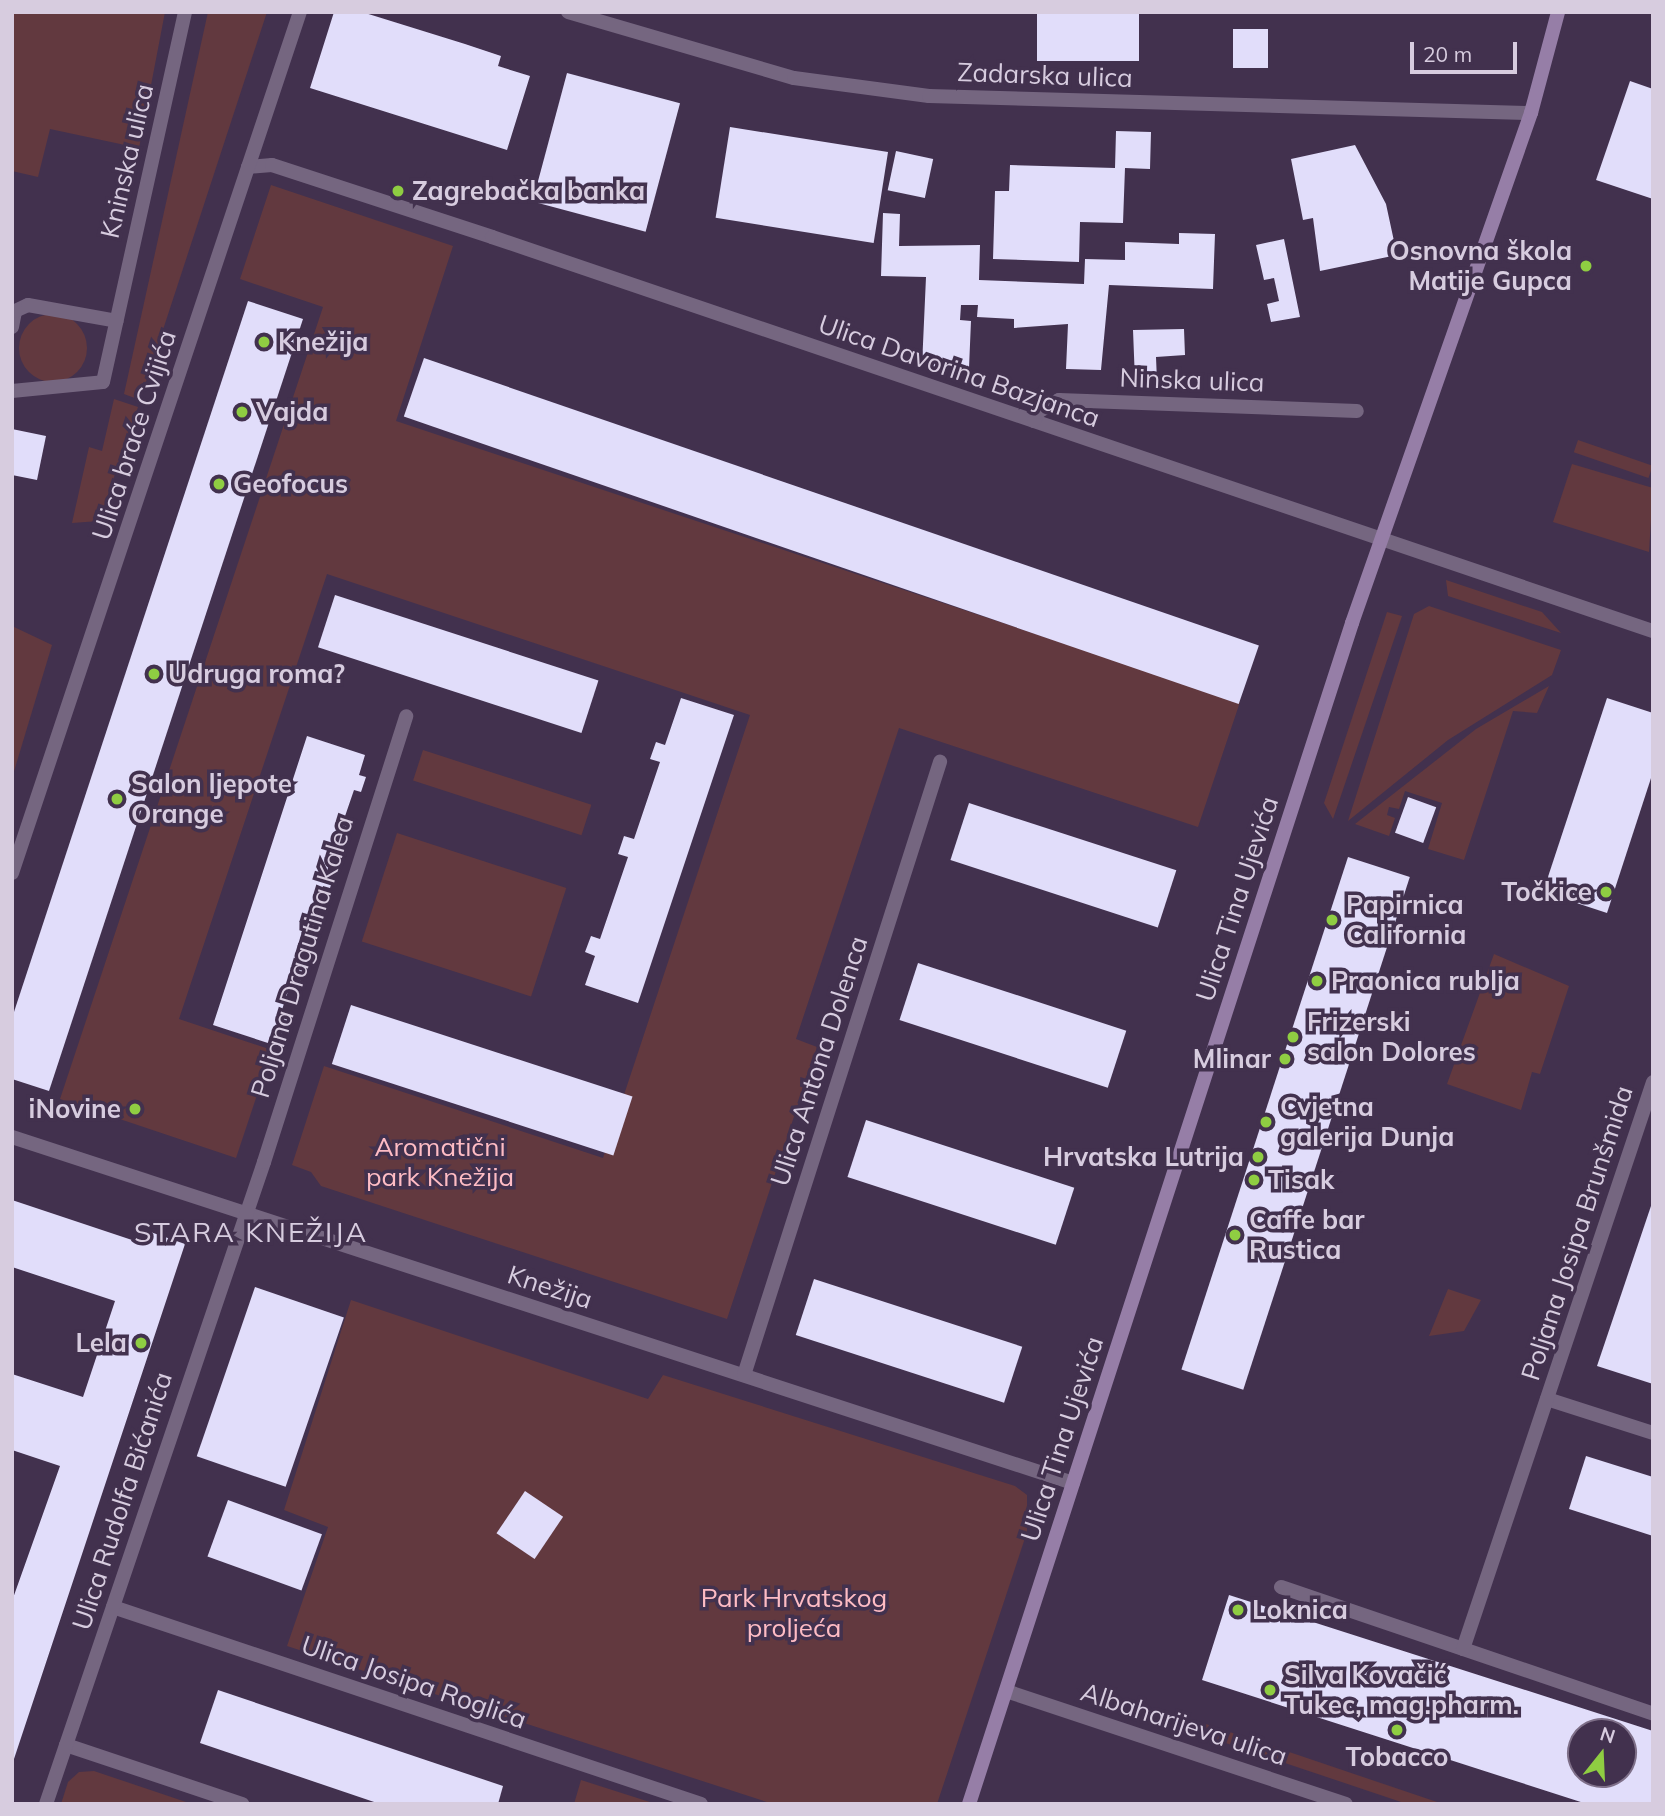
<!DOCTYPE html>
<meta charset="utf-8">
<style>
body{margin:0}
#map{position:relative;width:1665px;height:1816px;overflow:hidden;background:#42314e;font-family:Mulish,sans-serif}
div>[style]{position:absolute}
.green>*{inset:0;background:#62393f;transform-origin:0 0}
.round{border-radius:50%}
.building>*{inset:0;background:#e1ddfa;transform-origin:0 0}
.street>*{height:14px;margin:-7px;padding:0 7px;transform-origin:7px;border-radius:7px;background:#756680}
.secondary>*{height:14px;margin:-7px;padding:0 7px;transform-origin:7px;border-radius:7px;background:#967ea7}
.dots>*{width:19px;height:19px;translate:-50% -50%;box-sizing:border-box;border:4px solid #42314e;border-radius:50%}
span{translate:-50% -50%;white-space:nowrap;text-align:center;line-height:1.15;-webkit-text-stroke:7px #42314e;paint-order:stroke}
.street-label{font-size:26px;color:#d7ccdf}
.poi-label{font-size:26px;color:#d7ccdf;font-weight:700}
.left{translate:0 -50%;text-align:left}
.right{translate:-100% -50%;text-align:right}
.park-label{font-size:26px;color:#febcc4}
.neighbourhood-label{font-size:28px;color:#d7ccdf;letter-spacing:2px}
.frame{position:absolute;inset:0;border:14px solid #d7ccdf;pointer-events:none}
.north{position:absolute;left:1567px;top:1718px;width:70px;height:70px;box-sizing:border-box;background:#42314e;border:2px solid #7e6f88;border-radius:50%;rotate:18deg;font-size:19px;font-weight:700;line-height:28px;text-align:center;color:#d7ccdf}
.north::after{content:'';display:block;margin:auto;width:24px;height:32px;background:#8fcd42;clip-path:polygon(50% 0,100% 100%,50% 72%,0 100%)}
.scale{position:absolute;left:1410px;top:42px;width:107px;height:32px;box-sizing:border-box;border:4px solid #d7ccdf;border-top:0;padding-left:9px;font-size:21px;line-height:24px;white-space:nowrap;color:#d7ccdf;-webkit-text-stroke:5px #42314e;paint-order:stroke}
</style>
<div id="map">
<div class="green">
<div style="clip-path:polygon(12px 12px,165px 12px,139px 148px,50px 129px,38px 177px,12px 171px)"></div>
<div style="clip-path:polygon(208px 12px,267px 12px,140px 400px,124px 394px)"></div>
<div style="clip-path:polygon(271px 185px,453px 246px,396px 421px,1240px 702px,1198px 827px,899px 728px,796px 1039px,817px 1047px,727px 1319px,321px 1186px,311px 1172px,292px 1165px,324px 1066px,603px 1158px,750px 715px,327px 574px,179px 1019px,272px 1050px,236px 1158px,60px 1099px,323px 307px,240px 279px)"></div>
<div class="round" style="left:19px;top:314px;width:68px;height:68px"></div>
<div style="clip-path:polygon(114px 399px,138px 407px,99px 521px,72px 523px,89px 447px,102px 451px)"></div>
<div style="left:1578px;top:440px;width:79px;height:13px;rotate:19deg"></div>
<div style="clip-path:polygon(1572px 464px,1653px 488px,1649px 552px,1553px 522px)"></div>
<div style="clip-path:polygon(1446px 580px,1542px 612px,1561px 633px,1448px 596px)"></div>
<div style="clip-path:polygon(1429px 606px,1561px 650px,1552px 675px,1448px 740px,1348px 821px,1414px 614px)"></div>
<div style="clip-path:polygon(1387px 612px,1402px 616px,1333px 819px,1324px 803px)"></div>
<div style="clip-path:polygon(12px 626px,52px 645px,12px 778px)"></div>
<div style="clip-path:polygon(1549px 686px,1537px 713px,1513px 711px,1464px 860px,1428px 849px,1442px 803px,1405px 791px,1399px 809px,1389px 807px,1387px 815px,1395px 818px,1389px 836px,1355px 824px,1476px 729px)"></div>
<div style="left:423px;top:750px;width:177px;height:32px;rotate:18deg"></div>
<div style="left:397px;top:833px;width:178px;height:114px;rotate:18deg"></div>
<div style="clip-path:polygon(1494px 954px,1569px 986px,1540px 1074px,1532px 1072px,1521px 1110px,1447px 1084px)"></div>
<div style="clip-path:polygon(1448px 1289px,1481px 1300px,1464px 1331px,1429px 1336px)"></div>
<div style="clip-path:polygon(351px 1300px,648px 1399px,663px 1375px,1015px 1486px,1027px 1495px,1027px 1532px,937px 1804px,773px 1804px,287px 1646px,328px 1527px,284px 1510px)"></div>
<div style="clip-path:polygon(1200px 1722px,1443px 1804px,1407px 1804px,1199px 1734px,1195px 1726px)"></div>
<div style="clip-path:polygon(94px 1771px,192px 1804px,61px 1804px,68px 1782px,79px 1772px)"></div>
<div style="clip-path:polygon(581px 1780px,656px 1804px,574px 1804px)"></div>
</div>
<div class="building">
<div style="clip-path:polygon(334px 12px,362px 12px,465px 44px,501px 56px,498px 66px,530px 76px,507px 150px,310px 88px)"></div>
<div style="left:1037px;top:12px;width:102px;height:49px"></div>
<div style="left:1268px;top:29px;width:39px;height:35px;rotate:90deg"></div>
<div style="left:567px;top:73px;width:117px;height:133px;rotate:15deg"></div>
<div style="clip-path:polygon(1630px 81px,1653px 89px,1653px 199px,1596px 180px)"></div>
<div style="left:730px;top:127px;width:160px;height:92px;rotate:9deg"></div>
<div style="clip-path:polygon(1116px 131px,1151px 132px,1150px 169px,1125px 168px,1123px 223px,1080px 222px,1079px 262px,993px 259px,995px 191px,1009px 191px,1010px 165px,1115px 168px)"></div>
<div style="clip-path:polygon(1355px 145px,1386px 204px,1397px 255px,1320px 271px,1313px 218px,1303px 220px,1291px 159px)"></div>
<div style="left:896px;top:151px;width:38px;height:40px;rotate:12deg"></div>
<div style="clip-path:polygon(883px 213px,900px 214px,899px 246px,980px 245px,979px 280px,1084px 284px,1085px 259px,1125px 260px,1125px 242px,1179px 244px,1179px 233px,1215px 234px,1213px 289px,1109px 285px,1101px 370px,1066px 369px,1068px 324px,1014px 328px,1014px 319px,977px 317px,978px 305px,961px 305px,960px 320px,971px 321px,969px 368px,922px 366px,926px 277px,881px 276px)"></div>
<div style="clip-path:polygon(1284px 239px,1300px 317px,1271px 322px,1267px 304px,1279px 301px,1274px 278px,1264px 280px,1256px 245px)"></div>
<div style="clip-path:polygon(248px 301px,303px 319px,49px 1091px,12px 1079px,12px 1018px)"></div>
<div style="clip-path:polygon(1184px 329px,1185px 355px,1156px 357px,1157px 381px,1135px 381px,1133px 330px)"></div>
<div style="left:424px;top:358px;width:883px;height:62px;rotate:19deg"></div>
<div style="clip-path:polygon(12px 429px,46px 436px,37px 480px,12px 475px)"></div>
<div style="left:335px;top:595px;width:277px;height:55px;rotate:18deg"></div>
<div style="clip-path:polygon(681px 698px,734px 715px,638px 1003px,585px 985px,595px 956px,585px 952px,591px 936px,600px 939px,628px 857px,618px 854px,624px 836px,634px 839px,660px 762px,650px 759px,656px 742px,665px 745px)"></div>
<div style="clip-path:polygon(1607px 698px,1653px 713px,1653px 772px,1607px 913px,1543px 892px)"></div>
<div style="clip-path:polygon(307px 736px,365px 755px,359px 775px,366px 777px,361px 792px,354px 790px,342px 825px,350px 828px,345px 843px,337px 840px,327px 871px,335px 873px,330px 888px,323px 886px,312px 918px,320px 920px,315px 936px,307px 933px,296px 967px,304px 969px,299px 985px,291px 982px,280px 1016px,288px 1019px,282px 1035px,275px 1032px,271px 1044px,213px 1025px)"></div>
<div style="left:1408px;top:797px;width:30px;height:38px;rotate:20deg"></div>
<div style="left:969px;top:803px;width:218px;height:60px;rotate:18deg"></div>
<div style="left:1348px;top:857px;width:65px;height:539px;rotate:18deg"></div>
<div style="left:918px;top:963px;width:219px;height:60px;rotate:18deg"></div>
<div style="left:351px;top:1005px;width:296px;height:62px;rotate:18deg"></div>
<div style="left:866px;top:1120px;width:219px;height:60px;rotate:18deg"></div>
<div style="clip-path:polygon(12px 1200px,135px 1241px,139px 1228px,185px 1244px,13px 1762px,12px 1601px,60px 1466px,12px 1450px,12px 1374px,83px 1397px,115px 1301px,12px 1267px)"></div>
<div style="clip-path:polygon(1653px 1200px,1653px 1384px,1597px 1366px)"></div>
<div style="left:814px;top:1279px;width:219px;height:59px;rotate:18deg"></div>
<div style="left:255px;top:1287px;width:94px;height:179px;rotate:19deg"></div>
<div style="clip-path:polygon(1586px 1456px,1653px 1477px,1653px 1536px,1569px 1509px)"></div>
<div style="left:525px;top:1491px;width:46px;height:51px;rotate:34deg"></div>
<div style="left:228px;top:1500px;width:100px;height:60px;rotate:20deg"></div>
<div style="clip-path:polygon(evenodd,1229px 1595px,1653px 1731px,1653px 1804px,1587px 1804px,1202px 1680px,1229px 1595px,1581px 1732px,1623px 1732px,1623px 1774px,1581px 1774px,1581px 1732px)"></div>
<div style="clip-path:polygon(218px 1690px,503px 1786px,498px 1804px,380px 1804px,200px 1743px)"></div>
</div>
<div class="street">
<div style="left:568px;top:12px;width:235px;rotate:16.3deg"></div>
<div style="left:794px;top:78px;width:136px;rotate:7.6deg"></div>
<div style="left:929px;top:96px;width:602px;rotate:1.62deg"></div>
<div style="left:248px;top:167px;width:24px;rotate:-5deg"></div>
<div style="left:272px;top:165px;width:231px;rotate:18.1deg"></div>
<div style="left:492px;top:237px;width:1226px;rotate:18.75deg"></div>
<div style="left:12px;top:327px;width:16px;rotate:-79deg"></div>
<div style="left:15px;top:311px;width:14px;rotate:-25deg"></div>
<div style="left:28px;top:305px;width:90px;rotate:10.2deg"></div>
<div style="left:12px;top:391px;width:91px;rotate:-5.6deg"></div>
<div style="left:103px;top:382px;width:379px;rotate:-77.5deg"></div>
<div style="left:1034px;top:421px;width:10px;rotate:-66deg"></div>
<div style="left:1038px;top:412px;width:24px;rotate:-30deg"></div>
<div style="left:1059px;top:400px;width:298px;rotate:2.1deg"></div>
<div style="left:12px;top:873px;width:908px;rotate:-71.51deg"></div>
<div style="left:12px;top:1137px;width:1116px;rotate:18.06deg"></div>
<div style="left:744px;top:1375px;width:644px;rotate:-72.27deg"></div>
<div style="left:1547px;top:1399px;width:111px;rotate:17.8deg"></div>
<div style="left:1281px;top:1587px;width:393px;rotate:18.8deg"></div>
<div style="left:113px;top:1607px;width:620px;rotate:18.52deg"></div>
<div style="left:1463px;top:1649px;width:598px;rotate:-71.47deg"></div>
<div style="left:1006px;top:1691px;width:358px;rotate:18.4deg"></div>
<div style="left:66px;top:1745px;width:186px;rotate:18.5deg"></div>
<div style="left:46px;top:1804px;width:678px;rotate:-71.24deg"></div>
<div style="left:264px;top:1162px;width:468px;rotate:-72.3deg"></div>
</div>
<div class="secondary">
<div style="left:969px;top:1804px;width:1242px;rotate:-72.03deg"></div>
<div style="left:1352px;top:623px;width:541px;rotate:-70.66deg"></div>
<div style="left:1531px;top:113px;width:105px;rotate:-75deg"></div>
</div>
<div class="dots">
<div style="left:398px;top:191px;background:#8fcd42"></div>
<div style="left:1586px;top:266px;background:#8fcd42"></div>
<div style="left:264px;top:342px;background:#8fcd42"></div>
<div style="left:242px;top:412px;background:#8fcd42"></div>
<div style="left:219px;top:484px;background:#8fcd42"></div>
<div style="left:154px;top:674px;background:#8fcd42"></div>
<div style="left:117px;top:799px;background:#8fcd42"></div>
<div style="left:1606px;top:892px;background:#8fcd42"></div>
<div style="left:1332px;top:920px;background:#8fcd42"></div>
<div style="left:1317px;top:981px;background:#8fcd42"></div>
<div style="left:1293px;top:1037px;background:#8fcd42"></div>
<div style="left:1285px;top:1059px;background:#8fcd42"></div>
<div style="left:135px;top:1109px;background:#8fcd42"></div>
<div style="left:1266px;top:1122px;background:#8fcd42"></div>
<div style="left:1258px;top:1157px;background:#8fcd42"></div>
<div style="left:1254px;top:1180px;background:#8fcd42"></div>
<div style="left:1235px;top:1235px;background:#8fcd42"></div>
<div style="left:141px;top:1343px;background:#8fcd42"></div>
<div style="left:1238px;top:1610px;background:#8fcd42"></div>
<div style="left:1270px;top:1690px;background:#8fcd42"></div>
<div style="left:1397px;top:1730px;background:#8fcd42"></div>
</div>
<div class="street-label">
<span style="left:1045px;top:75px;rotate:2deg">Zadarska ulica</span>
<span style="left:127px;top:161px;rotate:-77deg">Kninska ulica</span>
<span style="left:959px;top:371px;rotate:19deg">Ulica Davorina Bazjanca</span>
<span style="left:1192px;top:380px;rotate:2deg">Ninska ulica</span>
<span style="left:134px;top:435px;rotate:-72deg">Ulica braće Cvijića</span>
<span style="left:1237px;top:899px;rotate:-72deg">Ulica Tina Ujevića</span>
<span style="left:302px;top:957px;rotate:-73deg">Poljana Dragutina Kalea</span>
<span style="left:819px;top:1061px;rotate:-72deg">Ulica Antona Dolenca</span>
<span style="left:1577px;top:1233px;rotate:-72deg">Poljana Josipa Brunšmida</span>
<span style="left:550px;top:1287px;rotate:18deg">Knežija</span>
<span style="left:1062px;top:1439px;rotate:-72deg">Ulica Tina Ujevića</span>
<span style="left:122px;top:1501px;rotate:-72deg">Ulica Rudolfa Bićanića</span>
<span style="left:414px;top:1682px;rotate:19deg">Ulica Josipa Roglića</span>
<span style="left:1184px;top:1724px;rotate:18deg">Albaharijeva ulica</span>
</div>
<div class="poi-label">
<span class="left" style="left:412px;top:191px">Zagrebačka banka</span>
<span class="right" style="left:1572px;top:266px">Osnovna škola<br>Matije Gupca</span>
<span class="left" style="left:278px;top:342px">Knežija</span>
<span class="left" style="left:256px;top:412px">Vajda</span>
<span class="left" style="left:233px;top:484px">Geofocus</span>
<span class="left" style="left:168px;top:674px">Udruga roma?</span>
<span class="left" style="left:131px;top:799px">Salon ljepote<br>Orange</span>
<span class="right" style="left:1592px;top:892px">Točkice</span>
<span class="left" style="left:1346px;top:920px">Papirnica<br>California</span>
<span class="left" style="left:1331px;top:981px">Praonica rublja</span>
<span class="left" style="left:1307px;top:1037px">Frizerski<br>salon Dolores</span>
<span class="right" style="left:1271px;top:1059px">Mlinar</span>
<span class="left" style="left:1280px;top:1122px">Cvjetna<br>galerija Dunja</span>
<span class="right" style="left:121px;top:1109px">iNovine</span>
<span class="right" style="left:1244px;top:1157px">Hrvatska Lutrija</span>
<span class="left" style="left:1268px;top:1180px">Tisak</span>
<span class="left" style="left:1249px;top:1235px">Caffe bar<br>Rustica</span>
<span class="right" style="left:127px;top:1343px">Lela</span>
<span class="left" style="left:1252px;top:1610px">Loknica</span>
<span class="left" style="left:1284px;top:1690px">Silva Kovačić<br>Tukec, mag.pharm.</span>
<span style="left:1397px;top:1757px">Tobacco</span>
</div>
<div class="park-label">
<span style="left:440px;top:1162px">Aromatični<br>park Knežija</span>
<span style="left:794px;top:1613px">Park Hrvatskog<br>proljeća</span>
</div>
<div class="neighbourhood-label">
<span style="left:251px;top:1232px">STARA KNEŽIJA</span>
</div>
<div class="frame"></div>
<div class="north">N</div>
<div class="scale">20 m</div>
</div>
